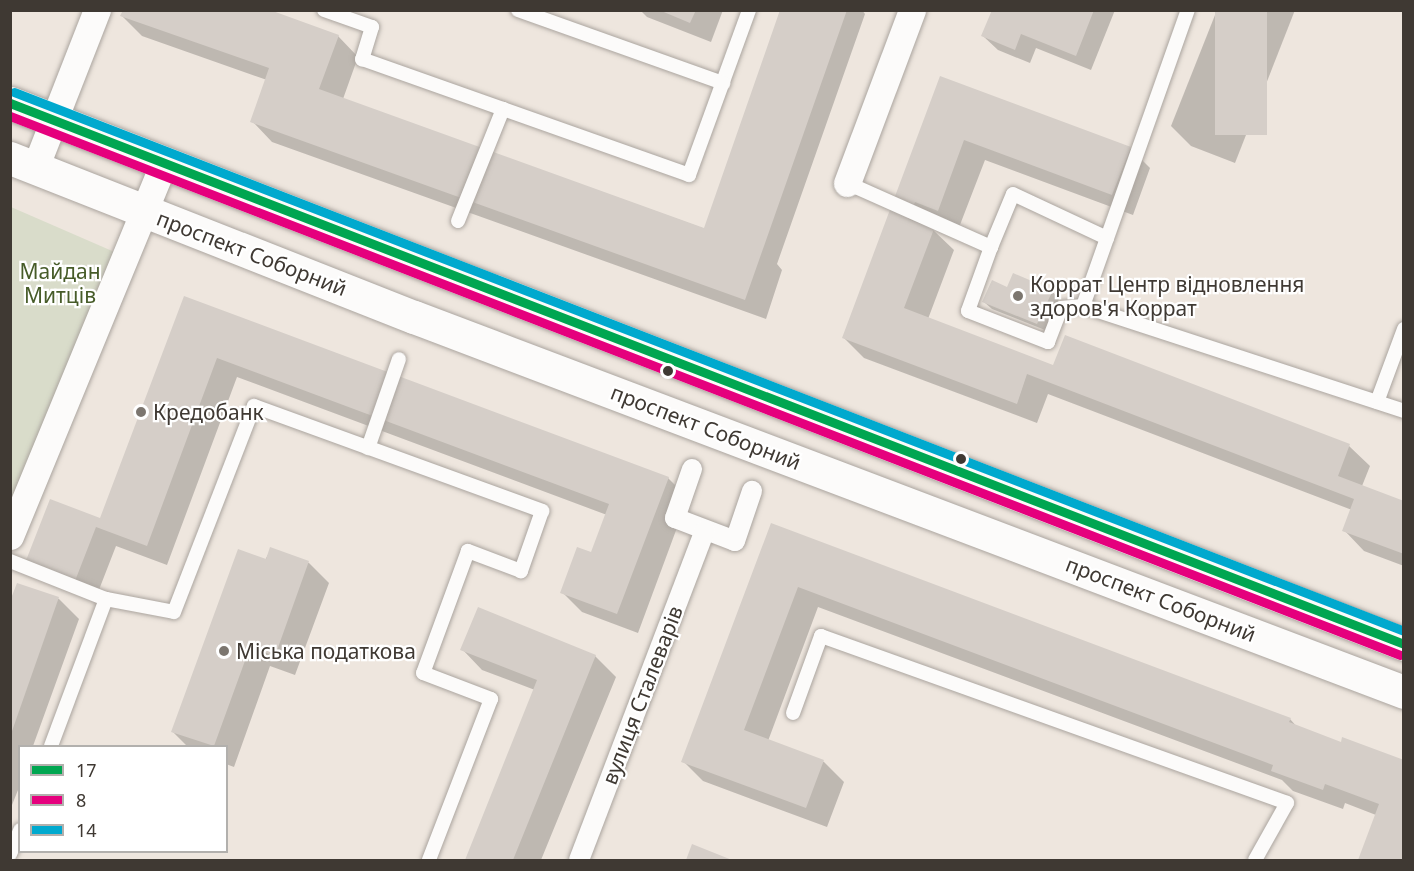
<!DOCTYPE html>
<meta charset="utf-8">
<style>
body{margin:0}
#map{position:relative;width:1414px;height:871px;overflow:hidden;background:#eee6de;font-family:"Noto Sans",sans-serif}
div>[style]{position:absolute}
.green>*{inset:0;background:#d9dcca}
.shadow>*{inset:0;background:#0003}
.building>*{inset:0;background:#d5cec8;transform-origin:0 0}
.roads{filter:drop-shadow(0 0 2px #aba59f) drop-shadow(0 0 2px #aba59f)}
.service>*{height:14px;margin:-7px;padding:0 7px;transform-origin:7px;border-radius:7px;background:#fcfbfa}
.pedestrian>*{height:20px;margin:-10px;padding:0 10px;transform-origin:10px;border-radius:10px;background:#fcfbfa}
.minor>*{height:27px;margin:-13.5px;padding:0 13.5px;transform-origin:13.5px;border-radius:13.5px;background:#fcfbfa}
.primary>*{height:33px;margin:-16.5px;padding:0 16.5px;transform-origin:16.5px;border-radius:16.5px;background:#fcfbfa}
.bus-1>*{height:9px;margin:-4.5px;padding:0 4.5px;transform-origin:4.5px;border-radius:4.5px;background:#00a651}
.bus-2>*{height:9px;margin:-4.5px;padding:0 4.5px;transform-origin:4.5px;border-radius:4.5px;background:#e5007d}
.bus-3>*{height:9px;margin:-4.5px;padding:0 4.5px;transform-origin:4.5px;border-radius:4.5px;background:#00a9ce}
.dots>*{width:16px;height:16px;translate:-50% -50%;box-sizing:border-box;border:3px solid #fff;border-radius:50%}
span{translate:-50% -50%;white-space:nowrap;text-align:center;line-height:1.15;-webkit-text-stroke:4.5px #fff;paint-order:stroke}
.street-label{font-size:21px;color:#3f3933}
.park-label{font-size:21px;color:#475c29}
.poi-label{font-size:21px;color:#3f3933}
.left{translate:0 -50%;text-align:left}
.frame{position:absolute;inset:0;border:12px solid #3f3933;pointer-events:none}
.legend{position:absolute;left:18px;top:745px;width:210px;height:108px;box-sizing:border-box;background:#fff;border:2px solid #b2b0ad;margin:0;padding:8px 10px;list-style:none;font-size:18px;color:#3f3933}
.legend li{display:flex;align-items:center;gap:12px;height:30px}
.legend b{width:30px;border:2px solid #b2b0ad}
</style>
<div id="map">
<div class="green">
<div style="clip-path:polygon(11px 207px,126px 257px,11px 536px)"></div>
</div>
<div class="shadow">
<div style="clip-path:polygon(640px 10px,723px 10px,711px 42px,647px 17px)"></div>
<div style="clip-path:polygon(782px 10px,862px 10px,865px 14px,777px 264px,782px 270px,766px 319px,272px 142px,252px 121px,267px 80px,142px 36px,122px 16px,338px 36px,358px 57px,343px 99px,705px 229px)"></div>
<div style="clip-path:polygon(994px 10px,1115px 10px,1091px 70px,1036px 48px,1030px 63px,998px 50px,983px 36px)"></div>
<div style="clip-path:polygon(1217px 10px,1295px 10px,1235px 163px,1191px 146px,1171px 126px)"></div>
<div style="clip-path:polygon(941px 78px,1130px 148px,1150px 168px,1133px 215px,985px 160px,958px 230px,935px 222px,932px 229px,954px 250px,928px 319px,1054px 367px,1066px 337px,1349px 446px,1370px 466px,1362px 486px,1404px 503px,1404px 566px,1364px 551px,1344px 530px,1352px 510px,1048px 394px,1037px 423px,864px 358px,844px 338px)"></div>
<div style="clip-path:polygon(1052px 291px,1059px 299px,1045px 330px,992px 309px,984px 302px)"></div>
<div style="clip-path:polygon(185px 298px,668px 478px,688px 498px,638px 633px,582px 612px,562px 592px,592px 554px,607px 515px,237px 377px,167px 565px,116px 546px,95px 600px,47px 583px,101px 520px)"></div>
<div style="clip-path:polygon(771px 525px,1290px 719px,1298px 728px,1342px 744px,1404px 761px,1404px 860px,1359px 860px,1376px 815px,1345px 803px,1343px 809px,1293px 791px,1282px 780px,818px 607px,768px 741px,824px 762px,844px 782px,827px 827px,703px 781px,683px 761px)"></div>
<div style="clip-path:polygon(271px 549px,309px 563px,329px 583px,295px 675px,270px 666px,234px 767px,226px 764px,226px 746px,187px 746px,173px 732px)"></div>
<div style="clip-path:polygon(18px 585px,59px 599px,79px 619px,33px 746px,20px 746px,20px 785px,10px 810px,10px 605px)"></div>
<div style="clip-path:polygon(462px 649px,595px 656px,616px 677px,541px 860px,466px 860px,535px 690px,482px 670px)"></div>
<div style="clip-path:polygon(693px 846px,728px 860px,688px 860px)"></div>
</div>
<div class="building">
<div style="clip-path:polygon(123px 10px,270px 10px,339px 35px,319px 89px,704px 228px,780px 10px,847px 10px,745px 300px,250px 122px,269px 68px,120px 16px)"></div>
<div style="clip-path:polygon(659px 10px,696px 10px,690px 23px)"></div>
<div style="clip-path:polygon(992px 10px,1094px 10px,1076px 56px,1021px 34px,1015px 50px,981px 36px)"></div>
<div style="left:1215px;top:10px;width:52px;height:125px"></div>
<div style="clip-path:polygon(940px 76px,1131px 147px,1112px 195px,964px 140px,938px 211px,915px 202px,908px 219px,934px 229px,904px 308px,1053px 365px,1065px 335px,1350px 444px,1338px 476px,1404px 501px,1404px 554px,1342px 531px,1354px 499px,1027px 374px,1017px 404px,842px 338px)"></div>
<div style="clip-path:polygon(1013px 273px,1053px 290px,1037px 324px,982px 302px,992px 280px,1007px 287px)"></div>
<div style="clip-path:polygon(184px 296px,669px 477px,617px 614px,560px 593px,577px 547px,591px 552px,609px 504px,217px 358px,147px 546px,96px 527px,75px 581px,25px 563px,50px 499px,100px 518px)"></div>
<div style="clip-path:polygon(771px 523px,1291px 718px,1289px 722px,1341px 742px,1342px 737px,1404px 760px,1404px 860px,1358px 860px,1379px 804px,1325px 784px,1323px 790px,1271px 771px,1273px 765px,798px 587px,744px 730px,824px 760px,806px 808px,681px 762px)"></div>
<div style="clip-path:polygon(270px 547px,309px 561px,275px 656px,250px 647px,214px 746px,171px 732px,238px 549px,266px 559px)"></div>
<div style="clip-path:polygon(17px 583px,59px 597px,11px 734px,10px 601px)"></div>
<div style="clip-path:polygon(478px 607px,596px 655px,513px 860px,465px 860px,537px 680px,460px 650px)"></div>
<div style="clip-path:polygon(692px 844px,732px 860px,686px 860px)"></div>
</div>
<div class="roads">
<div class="service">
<div style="left:324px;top:10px;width:51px;rotate:19.5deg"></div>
<div style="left:372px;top:27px;width:34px;rotate:107deg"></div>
<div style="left:362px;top:59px;width:347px;rotate:19.5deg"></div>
<div style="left:689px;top:175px;width:176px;rotate:-70deg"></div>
<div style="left:518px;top:10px;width:218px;rotate:19.6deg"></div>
<div style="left:847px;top:183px;width:158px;rotate:24deg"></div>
<div style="left:991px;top:247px;width:68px;rotate:109.8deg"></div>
<div style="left:968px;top:311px;width:86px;rotate:21.2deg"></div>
<div style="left:1048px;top:342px;width:36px;rotate:-69deg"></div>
<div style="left:1061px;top:308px;width:22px;rotate:-5deg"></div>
<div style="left:1083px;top:306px;width:338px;rotate:18.1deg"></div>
<div style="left:458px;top:221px;width:121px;rotate:-68.1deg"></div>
<div style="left:991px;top:247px;width:57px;rotate:-67.5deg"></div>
<div style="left:1013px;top:194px;width:104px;rotate:25.1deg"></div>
<div style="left:1083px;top:306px;width:314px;rotate:-70.5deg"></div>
<div style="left:1377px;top:402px;width:78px;rotate:-69.7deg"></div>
<div style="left:368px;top:448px;width:94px;rotate:-70.8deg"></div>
<div style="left:10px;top:561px;width:103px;rotate:21.6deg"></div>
<div style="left:106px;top:599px;width:69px;rotate:10.8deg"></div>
<div style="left:174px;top:612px;width:221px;rotate:-68.8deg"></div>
<div style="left:254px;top:406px;width:307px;rotate:20deg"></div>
<div style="left:542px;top:511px;width:64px;rotate:109.3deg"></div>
<div style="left:521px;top:571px;width:57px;rotate:-159.3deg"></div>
<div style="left:468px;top:551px;width:130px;rotate:110.2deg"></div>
<div style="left:423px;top:673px;width:73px;rotate:20.9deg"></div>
<div style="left:491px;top:699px;width:173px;rotate:111.1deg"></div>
<div style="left:793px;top:713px;width:82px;rotate:-70deg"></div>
<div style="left:821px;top:636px;width:495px;rotate:19.7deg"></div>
<div style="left:1287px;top:803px;width:65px;rotate:119.3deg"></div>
<div style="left:51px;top:746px;width:157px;rotate:-69.5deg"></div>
<div style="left:10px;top:854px;width:26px;rotate:-67deg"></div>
</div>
<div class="pedestrian">
<div style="left:692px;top:469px;width:52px;rotate:109.1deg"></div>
<div style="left:675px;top:518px;width:64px;rotate:21deg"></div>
<div style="left:735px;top:541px;width:53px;rotate:-71.2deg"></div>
<div style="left:579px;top:860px;width:353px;rotate:-69.1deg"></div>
</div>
<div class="minor">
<div style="left:35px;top:168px;width:170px;rotate:-68.6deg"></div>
<div style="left:847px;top:183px;width:185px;rotate:-69.4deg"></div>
<div style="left:10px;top:536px;width:404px;rotate:-67.6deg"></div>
</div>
<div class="primary">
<div style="left:10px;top:103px;width:1495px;rotate:21.21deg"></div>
<div style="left:10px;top:158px;width:434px;rotate:21.5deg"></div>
<div style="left:414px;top:317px;width:1059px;rotate:20.75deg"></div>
</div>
</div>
<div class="bus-1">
<div style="left:10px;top:103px;width:1495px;rotate:21.21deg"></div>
</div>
<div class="bus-2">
<div style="left:10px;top:116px;width:1491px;rotate:21.19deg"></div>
</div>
<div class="bus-3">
<div style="left:14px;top:92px;width:1491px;rotate:21.19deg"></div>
</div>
<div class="dots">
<div style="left:1018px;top:296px;background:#7c766f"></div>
<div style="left:668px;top:371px;background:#3f3933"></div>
<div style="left:141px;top:412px;background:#7c766f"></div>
<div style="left:961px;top:459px;background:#3f3933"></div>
<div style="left:224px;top:651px;background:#7c766f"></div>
</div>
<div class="street-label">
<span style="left:252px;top:253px;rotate:21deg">проспект Соборний</span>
<span style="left:706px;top:427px;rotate:21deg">проспект Соборний</span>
<span style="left:1161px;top:599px;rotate:21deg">проспект Соборний</span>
<span style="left:642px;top:695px;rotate:-69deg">вулиця Сталеварів</span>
</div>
<div class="park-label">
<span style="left:60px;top:283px">Майдан<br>Митців</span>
</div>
<div class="poi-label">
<span class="left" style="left:1030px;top:296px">Коррат Центр відновлення<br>здоров'я Коррат</span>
<span class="left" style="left:153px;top:412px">Кредобанк</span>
<span class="left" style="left:236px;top:651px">Міська податкова</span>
</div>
<div class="frame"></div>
<ul class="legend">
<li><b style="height:8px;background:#00a651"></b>17</li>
<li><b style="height:8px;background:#e5007d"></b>8</li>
<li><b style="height:8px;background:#00a9ce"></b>14</li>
</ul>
</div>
